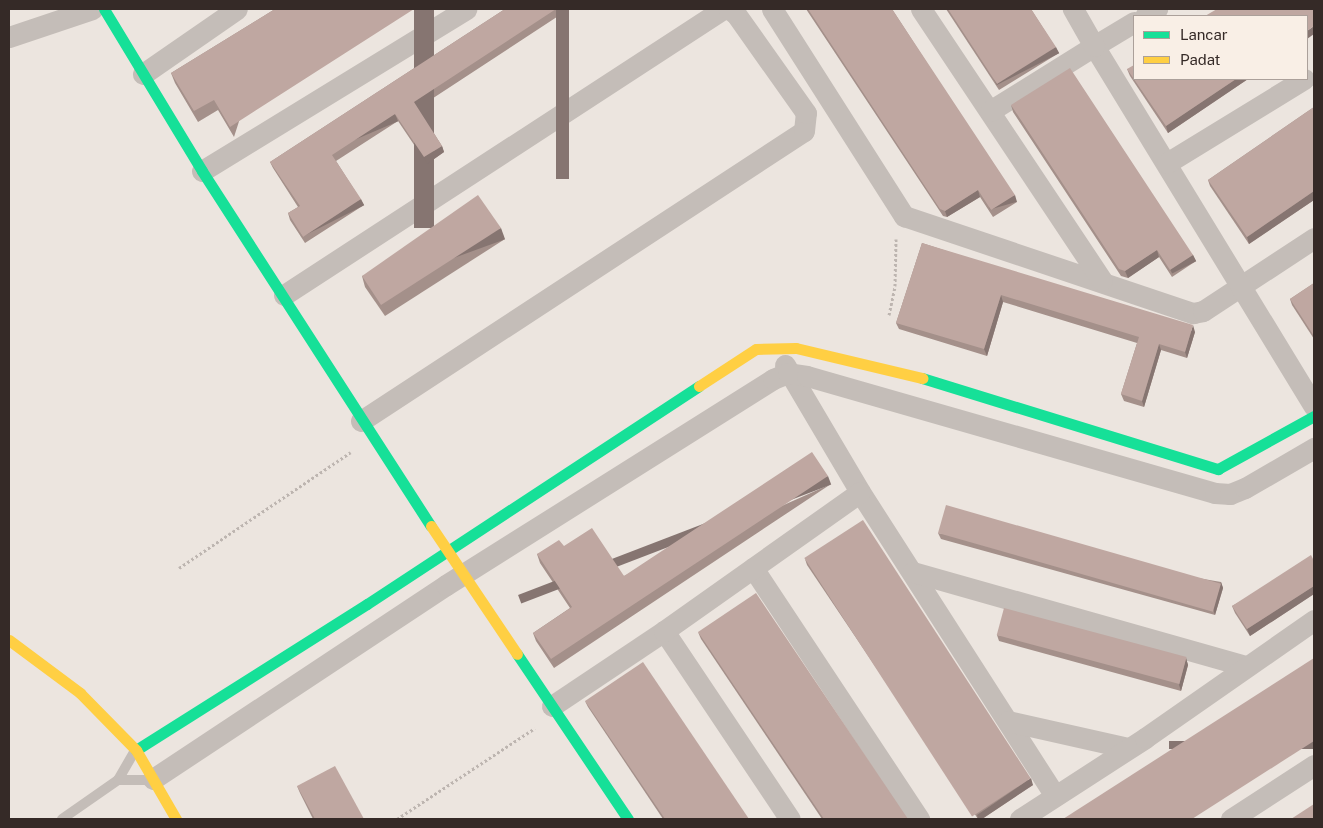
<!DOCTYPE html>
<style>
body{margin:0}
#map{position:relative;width:1323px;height:828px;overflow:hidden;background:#ece5df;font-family:"Public Sans",sans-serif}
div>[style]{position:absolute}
.path>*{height:3px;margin-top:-1.5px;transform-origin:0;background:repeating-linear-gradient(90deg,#bdb5b0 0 2.5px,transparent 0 5px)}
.lane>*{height:10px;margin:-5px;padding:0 5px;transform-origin:5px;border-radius:5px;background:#c4bdb8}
.street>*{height:21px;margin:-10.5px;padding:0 10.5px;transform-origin:10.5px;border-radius:10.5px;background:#c4bdb8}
.fast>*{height:11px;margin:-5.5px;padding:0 5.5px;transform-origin:5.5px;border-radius:5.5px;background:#16e098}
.slow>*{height:11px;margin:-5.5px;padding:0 5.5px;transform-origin:5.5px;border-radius:5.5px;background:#ffcf43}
.wall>*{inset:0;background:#a4908a}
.shaded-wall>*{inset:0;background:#867571;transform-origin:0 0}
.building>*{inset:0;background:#bfa7a1;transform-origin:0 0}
span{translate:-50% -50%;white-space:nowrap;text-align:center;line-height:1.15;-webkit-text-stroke:4px #f9efe6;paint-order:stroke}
.frame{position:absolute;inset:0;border:10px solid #352a27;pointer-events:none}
.legend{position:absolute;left:1133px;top:15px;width:175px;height:65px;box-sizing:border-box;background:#f9efe6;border:1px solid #aba09a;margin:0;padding:6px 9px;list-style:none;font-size:15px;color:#352a27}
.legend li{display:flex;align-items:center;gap:10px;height:25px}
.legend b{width:25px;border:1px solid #aba09a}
</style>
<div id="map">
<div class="path">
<div style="left:889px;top:315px;width:30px;rotate:-78deg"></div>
<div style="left:895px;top:286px;width:47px;rotate:-88.8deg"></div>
<div style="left:179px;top:568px;width:207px;rotate:-34deg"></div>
<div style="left:397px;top:819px;width:165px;rotate:-33.4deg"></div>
</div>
<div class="lane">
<div style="left:118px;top:780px;width:31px"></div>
<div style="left:62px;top:819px;width:68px;rotate:-34.9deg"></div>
<div style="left:118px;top:780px;width:32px;rotate:-60deg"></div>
</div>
<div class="street">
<div style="left:772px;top:9px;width:246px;rotate:57.5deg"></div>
<div style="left:904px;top:216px;width:305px;rotate:18.6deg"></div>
<div style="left:1193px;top:313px;width:10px;rotate:-11deg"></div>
<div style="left:1203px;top:311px;width:133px;rotate:-33.3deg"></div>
<div style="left:921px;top:9px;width:326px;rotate:56.3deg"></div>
<div style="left:1145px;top:16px;width:14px;rotate:-30deg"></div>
<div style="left:1134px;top:22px;width:47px;rotate:149deg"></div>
<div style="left:1094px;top:46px;width:422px;rotate:58.6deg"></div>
<div style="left:9px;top:37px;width:88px;rotate:-18.6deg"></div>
<div style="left:143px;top:74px;width:114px;rotate:-34.7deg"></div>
<div style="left:990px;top:111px;width:123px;rotate:-32deg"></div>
<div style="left:1094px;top:46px;width:43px;rotate:-119.6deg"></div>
<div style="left:1167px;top:163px;width:161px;rotate:-31.5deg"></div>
<div style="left:202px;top:171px;width:310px;rotate:-31.5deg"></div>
<div style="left:284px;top:295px;width:524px;rotate:-33.08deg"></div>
<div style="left:785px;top:365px;width:147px;rotate:59.4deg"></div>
<div style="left:860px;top:492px;width:361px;rotate:57.3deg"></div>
<div style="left:361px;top:421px;width:529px;rotate:-33.21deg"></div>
<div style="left:804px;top:131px;width:18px;rotate:-84deg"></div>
<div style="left:806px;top:113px;width:121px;rotate:-125.3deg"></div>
<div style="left:736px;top:14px;width:9px;rotate:-144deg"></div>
<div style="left:753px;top:568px;width:301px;rotate:56.5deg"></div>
<div style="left:913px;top:572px;width:345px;rotate:15.8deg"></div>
<div style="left:664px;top:631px;width:226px;rotate:56.2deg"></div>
<div style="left:552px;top:706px;width:135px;rotate:-33.8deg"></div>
<div style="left:664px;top:631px;width:240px;rotate:-35.3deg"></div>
<div style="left:1008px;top:721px;width:123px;rotate:12.7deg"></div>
<div style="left:153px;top:779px;width:351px;rotate:-33.5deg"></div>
<div style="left:446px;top:585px;width:386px;rotate:-32.2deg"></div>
<div style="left:773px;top:379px;width:16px;rotate:-22deg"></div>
<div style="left:788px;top:373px;width:19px;rotate:9deg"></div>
<div style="left:807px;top:376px;width:424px;rotate:16deg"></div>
<div style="left:1215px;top:493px;width:15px;rotate:4deg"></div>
<div style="left:1230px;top:494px;width:16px;rotate:-22deg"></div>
<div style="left:1245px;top:488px;width:80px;rotate:-30.1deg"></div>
<div style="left:1020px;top:819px;width:149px;rotate:-32.9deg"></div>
<div style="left:1145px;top:738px;width:206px;rotate:-34.9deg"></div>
<div style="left:1231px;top:819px;width:99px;rotate:-33deg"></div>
</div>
<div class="fast">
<div style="left:104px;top:9px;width:189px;rotate:58.8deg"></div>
<div style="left:202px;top:171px;width:422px;rotate:57.2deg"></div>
<div style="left:922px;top:378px;width:310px;rotate:17.1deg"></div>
<div style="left:1218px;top:469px;width:110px;rotate:-28.9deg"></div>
<div style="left:517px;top:654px;width:199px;rotate:56.1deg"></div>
<div style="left:136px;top:750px;width:273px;rotate:-32.3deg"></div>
<div style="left:367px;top:604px;width:397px;rotate:-33.3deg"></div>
</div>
<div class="slow">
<div style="left:699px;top:386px;width:68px;rotate:-33deg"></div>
<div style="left:756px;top:349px;width:40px;rotate:-1.4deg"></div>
<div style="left:796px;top:348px;width:130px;rotate:13.4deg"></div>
<div style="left:431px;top:526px;width:154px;rotate:56.1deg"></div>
<div style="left:9px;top:640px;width:89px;rotate:36.7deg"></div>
<div style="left:80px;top:693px;width:80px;rotate:45.5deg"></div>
<div style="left:136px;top:750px;width:80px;rotate:59.9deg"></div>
</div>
<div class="wall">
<div style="clip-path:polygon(275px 9px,234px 137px,218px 110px,198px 122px,175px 83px,171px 73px)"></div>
<div style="clip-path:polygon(505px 9px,569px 9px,418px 108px,442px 146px,444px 152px,427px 164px,398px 121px,336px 161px,364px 205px,305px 243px,290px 220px,288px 213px,298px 207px,273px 168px,270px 162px)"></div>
<div style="clip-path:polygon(806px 9px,892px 9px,1017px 202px,993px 217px,980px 197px,947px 217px,943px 216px)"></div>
<div style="clip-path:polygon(946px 9px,1031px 9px,1059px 53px,999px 90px)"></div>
<div style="clip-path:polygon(1127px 69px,1248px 79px,1168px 133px,1130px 76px)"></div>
<div style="clip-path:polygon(1011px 105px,1193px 255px,1196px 261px,1172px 277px,1159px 257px,1128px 278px,1121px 276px,1013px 112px)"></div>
<div style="clip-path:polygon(1314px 107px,1314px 200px,1249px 244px,1210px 186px,1208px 180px)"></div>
<div style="clip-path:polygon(505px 239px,385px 316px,365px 287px,362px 276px)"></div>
<div style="clip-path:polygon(922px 243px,1195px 332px,1187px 358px,1161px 350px,1144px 407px,1124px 401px,1121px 394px,1137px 343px,1003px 302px,987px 356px,899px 329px,896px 323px)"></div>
<div style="clip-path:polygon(1314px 283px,1314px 339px,1292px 305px,1290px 299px)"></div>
<div style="clip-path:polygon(831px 484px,554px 668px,536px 641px,533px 633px,570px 608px,540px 563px,537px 554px,564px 546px,624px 576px)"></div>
<div style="clip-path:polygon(938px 533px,1221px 582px,1223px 588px,1215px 615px,941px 539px)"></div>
<div style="clip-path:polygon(805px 559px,1033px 785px,982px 819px,978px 819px,807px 565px)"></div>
<div style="clip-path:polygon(1314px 561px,1314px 594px,1250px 636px,1235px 613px,1232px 606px)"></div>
<div style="clip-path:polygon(698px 632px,908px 819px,822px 819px,701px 639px)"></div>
<div style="clip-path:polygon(997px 635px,1186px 658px,1188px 665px,1181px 691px,999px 641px)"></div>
<div style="clip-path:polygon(585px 701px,749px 819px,663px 819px,588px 707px)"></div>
<div style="clip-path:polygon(297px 786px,364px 819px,313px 819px,300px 793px)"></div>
</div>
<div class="shaded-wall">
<div style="left:414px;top:9px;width:20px;height:219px"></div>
<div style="left:556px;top:9px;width:13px;height:170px"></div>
<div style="clip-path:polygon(1314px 26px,1314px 34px,1307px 39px,1307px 31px)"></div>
<div style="left:1056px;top:47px;width:7px;height:70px;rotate:63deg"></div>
<div style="clip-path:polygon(1236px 79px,1248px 79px,1168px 133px,1166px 126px)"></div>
<div style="left:395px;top:114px;width:8px;height:75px;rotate:67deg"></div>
<div style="clip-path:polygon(442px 146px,444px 152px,427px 164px,424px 157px)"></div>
<div style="clip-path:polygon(978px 190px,980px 197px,947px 217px,945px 211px)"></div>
<div style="clip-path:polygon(1314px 191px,1314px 200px,1249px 244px,1247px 237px)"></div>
<div style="left:1015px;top:195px;width:7px;height:28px;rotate:74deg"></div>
<div style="left:361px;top:199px;width:7px;height:69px;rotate:63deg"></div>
<div style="left:501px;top:228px;width:12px;height:143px;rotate:70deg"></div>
<div style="clip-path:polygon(1157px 250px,1159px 257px,1128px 278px,1125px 271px)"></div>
<div style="left:1193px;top:255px;width:7px;height:27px;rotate:63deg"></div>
<div style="clip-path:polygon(1001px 295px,1003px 302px,987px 356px,984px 349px)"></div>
<div style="clip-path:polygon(1193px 325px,1195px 332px,1187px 358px,1185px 352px)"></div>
<div style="clip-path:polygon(1159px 344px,1161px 350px,1144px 407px,1142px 401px)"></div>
<div style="left:828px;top:476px;width:9px;height:332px;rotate:69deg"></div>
<div style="clip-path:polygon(1221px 582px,1223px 588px,1215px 615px,1213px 609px)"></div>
<div style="clip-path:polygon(1314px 586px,1314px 594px,1250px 636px,1247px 629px)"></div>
<div style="clip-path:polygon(1186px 658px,1188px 665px,1181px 691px,1179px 685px)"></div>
<div style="left:1314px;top:741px;width:8px;height:145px;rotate:90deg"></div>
<div style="clip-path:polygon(1031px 778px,1033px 785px,982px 819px,978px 819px,977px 815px)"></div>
</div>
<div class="building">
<div style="clip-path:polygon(275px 9px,414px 9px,230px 127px,214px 100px,194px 111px,171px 73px)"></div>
<div style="clip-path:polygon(505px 9px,556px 9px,414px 102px,442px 146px,424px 157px,395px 114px,332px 155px,361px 199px,303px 237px,288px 213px,300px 206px,270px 162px)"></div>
<div style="clip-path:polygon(808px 9px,892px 9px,1015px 195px,991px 210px,978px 190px,945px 211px,940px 209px)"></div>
<div style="clip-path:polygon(948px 9px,1031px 9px,1056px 47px,997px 84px)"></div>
<div style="clip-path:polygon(1217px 9px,1314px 9px,1314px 26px,1307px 31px,1307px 16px,1205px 16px)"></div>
<div style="clip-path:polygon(1134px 65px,1134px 79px,1236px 79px,1166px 126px,1127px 69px)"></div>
<div style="clip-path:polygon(1070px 68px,1193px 255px,1170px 270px,1157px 250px,1125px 271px,1119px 269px,1011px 105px)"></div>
<div style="clip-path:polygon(1314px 107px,1314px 191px,1247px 237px,1208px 180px)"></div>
<div style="clip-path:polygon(478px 195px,501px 228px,381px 305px,362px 276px)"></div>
<div style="clip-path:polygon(922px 243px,1193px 325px,1185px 352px,1159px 344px,1142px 401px,1121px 394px,1139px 337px,1001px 295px,984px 349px,896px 323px)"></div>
<div style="clip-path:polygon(1314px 283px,1314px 336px,1290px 299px)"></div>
<div style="clip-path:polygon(812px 452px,828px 476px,551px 659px,533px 633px,572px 607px,537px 554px,559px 540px,564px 546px,592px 528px,624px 576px)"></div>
<div style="left:946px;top:505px;width:286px;height:29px;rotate:16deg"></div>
<div style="left:863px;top:520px;width:308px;height:70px;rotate:57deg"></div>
<div style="clip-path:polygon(1311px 555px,1314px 561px,1314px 586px,1247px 629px,1232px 606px)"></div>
<div style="clip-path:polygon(756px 593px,908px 819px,824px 819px,698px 632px)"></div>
<div style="left:1004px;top:608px;width:189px;height:28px;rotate:15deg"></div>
<div style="clip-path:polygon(1314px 658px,1314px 741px,1192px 819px,1063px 819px)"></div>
<div style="clip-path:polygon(643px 662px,749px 819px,665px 819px,585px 701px)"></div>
<div style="clip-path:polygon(335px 766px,364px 819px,315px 819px,297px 786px)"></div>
<div style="clip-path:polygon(1314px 804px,1314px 819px,1291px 819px)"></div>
</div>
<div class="frame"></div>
<ul class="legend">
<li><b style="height:6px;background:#16e098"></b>Lancar</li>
<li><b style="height:6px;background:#ffcf43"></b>Padat</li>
</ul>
</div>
